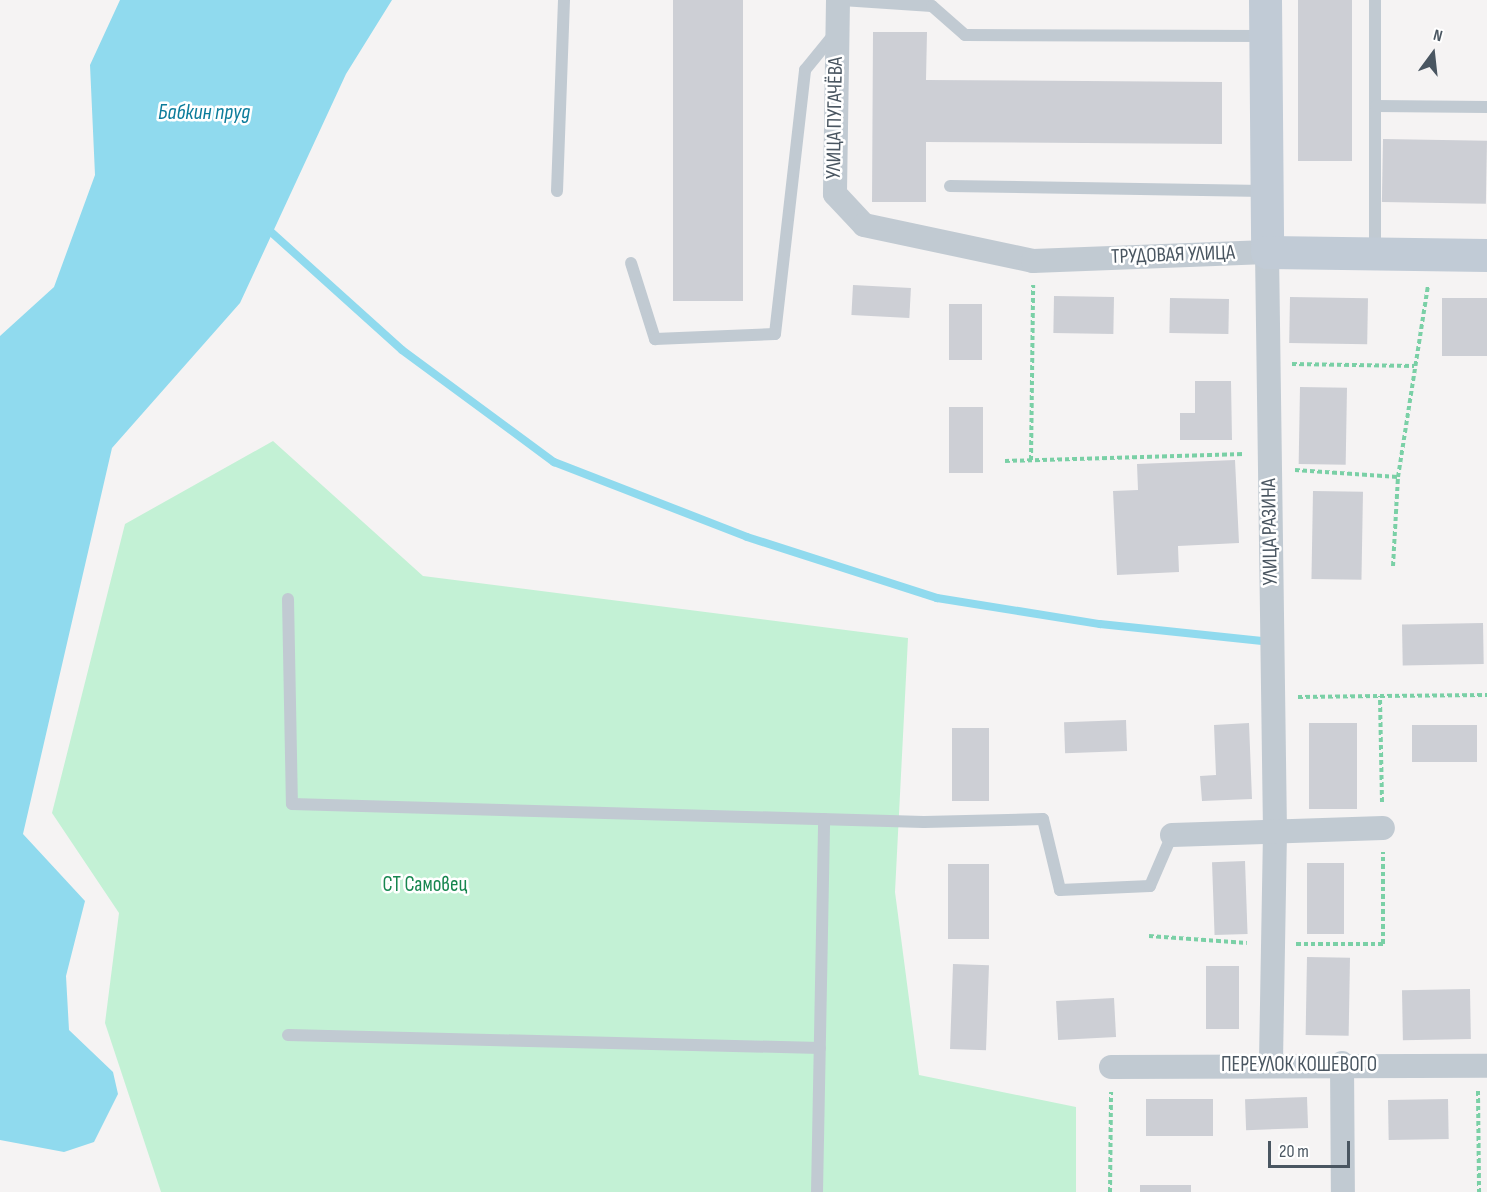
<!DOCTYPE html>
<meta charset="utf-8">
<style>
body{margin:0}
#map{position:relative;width:1487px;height:1192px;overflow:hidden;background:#f5f3f3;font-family:"Sofia Sans Condensed",sans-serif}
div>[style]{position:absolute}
.green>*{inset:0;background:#c3f1d5}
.water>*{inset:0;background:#90daee}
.stream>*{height:8px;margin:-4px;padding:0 4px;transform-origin:4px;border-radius:4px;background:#90daee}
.building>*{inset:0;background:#cdcfd5;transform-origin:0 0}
.path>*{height:4px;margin-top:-2px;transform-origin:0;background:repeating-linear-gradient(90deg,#7ad0a6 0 4.5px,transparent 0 7.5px)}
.lane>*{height:12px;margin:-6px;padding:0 6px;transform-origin:6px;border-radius:6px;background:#c1cad2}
.street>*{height:24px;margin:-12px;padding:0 12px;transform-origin:12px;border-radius:12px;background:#c1cad2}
.secondary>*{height:33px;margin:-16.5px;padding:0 16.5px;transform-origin:16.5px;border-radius:16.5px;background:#c1cbd6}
span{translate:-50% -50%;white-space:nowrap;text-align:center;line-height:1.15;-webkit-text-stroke:5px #fff;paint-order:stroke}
.street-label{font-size:21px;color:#4a5661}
.park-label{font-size:21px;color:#17864f}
.water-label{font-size:22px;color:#0c7c9b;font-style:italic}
.north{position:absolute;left:1403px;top:24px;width:60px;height:60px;-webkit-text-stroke:4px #fff;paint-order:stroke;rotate:15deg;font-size:16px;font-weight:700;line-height:24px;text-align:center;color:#4a5661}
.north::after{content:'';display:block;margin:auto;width:21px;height:27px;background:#4a5661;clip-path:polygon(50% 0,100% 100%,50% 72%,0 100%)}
.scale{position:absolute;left:1268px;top:1141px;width:82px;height:27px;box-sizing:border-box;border:3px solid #4a5661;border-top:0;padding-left:8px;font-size:18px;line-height:21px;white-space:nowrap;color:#4a5661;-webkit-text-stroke:4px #fff;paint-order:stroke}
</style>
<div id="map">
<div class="green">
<div style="clip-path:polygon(273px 441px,423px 576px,908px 638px,895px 892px,919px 1075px,1076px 1107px,1076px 1192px,161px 1192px,105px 1023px,119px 913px,52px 813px,125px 524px)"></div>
</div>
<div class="water">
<div style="clip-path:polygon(120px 0,392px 0,346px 74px,240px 303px,112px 448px,23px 834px,85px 901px,66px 976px,69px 1030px,113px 1072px,118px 1094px,94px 1142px,64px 1152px,0 1140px,0 336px,54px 287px,95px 175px,90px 65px)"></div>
</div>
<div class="stream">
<div style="left:271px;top:232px;width:176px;rotate:42deg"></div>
<div style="left:402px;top:350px;width:189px;rotate:36.4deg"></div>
<div style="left:554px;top:462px;width:207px;rotate:21.2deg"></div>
<div style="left:747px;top:537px;width:200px;rotate:17.8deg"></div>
<div style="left:937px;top:598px;width:165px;rotate:9.1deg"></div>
<div style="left:1100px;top:624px;width:163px;rotate:6deg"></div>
</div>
<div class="building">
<div style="left:673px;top:0;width:70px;height:301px"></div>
<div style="left:1298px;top:0;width:54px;height:161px"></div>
<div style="clip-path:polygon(873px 32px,927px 32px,926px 80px,1222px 82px,1222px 144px,926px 142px,926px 202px,872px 202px)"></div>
<div style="left:1383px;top:139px;width:104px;height:63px;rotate:1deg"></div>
<div style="left:853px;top:285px;width:58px;height:30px;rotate:3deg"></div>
<div style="left:1054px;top:296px;width:60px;height:37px;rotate:1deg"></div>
<div style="left:1290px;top:297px;width:78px;height:46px;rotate:1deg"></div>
<div style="left:1170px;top:298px;width:59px;height:35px;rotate:1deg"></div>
<div style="left:1442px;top:298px;width:45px;height:58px"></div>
<div style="left:949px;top:304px;width:33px;height:56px"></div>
<div style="clip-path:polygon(1195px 381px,1231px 381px,1232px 440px,1180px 440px,1180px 413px,1195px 413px)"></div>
<div style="left:1300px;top:387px;width:47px;height:77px;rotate:1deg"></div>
<div style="left:949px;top:407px;width:34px;height:66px"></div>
<div style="clip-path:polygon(1235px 460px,1239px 543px,1178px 546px,1179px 572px,1117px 575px,1113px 491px,1138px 490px,1137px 464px)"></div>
<div style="left:1313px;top:491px;width:50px;height:88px;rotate:1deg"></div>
<div style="left:1483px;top:623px;width:41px;height:81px;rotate:89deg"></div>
<div style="left:1126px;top:720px;width:31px;height:62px;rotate:88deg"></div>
<div style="clip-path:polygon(1249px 723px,1252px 799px,1202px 801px,1200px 776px,1216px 775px,1214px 725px)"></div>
<div style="left:1309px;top:723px;width:48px;height:86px"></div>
<div style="left:1412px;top:725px;width:65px;height:37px"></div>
<div style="left:952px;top:728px;width:37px;height:73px"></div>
<div style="left:1245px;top:861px;width:73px;height:33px;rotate:88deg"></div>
<div style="left:1307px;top:863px;width:37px;height:71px"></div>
<div style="left:989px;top:864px;width:75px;height:41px;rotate:90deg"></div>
<div style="left:1307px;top:957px;width:43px;height:78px;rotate:1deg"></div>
<div style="left:953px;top:964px;width:36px;height:85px;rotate:2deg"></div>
<div style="left:1206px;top:966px;width:33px;height:63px"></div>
<div style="left:1470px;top:989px;width:50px;height:68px;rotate:89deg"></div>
<div style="left:1114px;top:998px;width:39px;height:58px;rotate:87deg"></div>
<div style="left:1307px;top:1097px;width:31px;height:62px;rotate:88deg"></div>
<div style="left:1146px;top:1099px;width:67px;height:37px"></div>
<div style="left:1448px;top:1099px;width:40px;height:60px;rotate:89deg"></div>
<div style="left:1140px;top:1185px;width:51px;height:7px"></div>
</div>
<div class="path">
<div style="left:1292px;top:364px;width:122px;rotate:0.9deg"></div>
<div style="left:1031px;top:460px;width:175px;rotate:-89.3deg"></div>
<div style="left:1005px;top:461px;width:239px;rotate:-1.7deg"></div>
<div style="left:1295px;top:470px;width:103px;rotate:3.9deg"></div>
<div style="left:1393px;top:566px;width:89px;rotate:-86.8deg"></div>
<div style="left:1398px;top:477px;width:194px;rotate:-81.1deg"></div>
<div style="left:1298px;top:697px;width:82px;rotate:-0.7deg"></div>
<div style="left:1382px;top:802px;width:106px;rotate:-91.1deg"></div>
<div style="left:1380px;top:696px;width:107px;rotate:-0.5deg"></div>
<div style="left:1149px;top:936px;width:98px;rotate:4.1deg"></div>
<div style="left:1296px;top:944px;width:87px"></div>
<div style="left:1383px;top:944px;width:92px;rotate:-90deg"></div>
<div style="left:1478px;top:1091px;width:101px;rotate:89.4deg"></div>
<div style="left:1110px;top:1192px;width:100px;rotate:-89.4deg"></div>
</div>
<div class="lane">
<div style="left:842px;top:0;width:90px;rotate:3.8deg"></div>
<div style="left:932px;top:6px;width:44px;rotate:41.3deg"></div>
<div style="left:965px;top:35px;width:299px;rotate:0.2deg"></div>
<div style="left:1375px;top:0;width:251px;rotate:90deg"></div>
<div style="left:1376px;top:106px;width:111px;rotate:0.5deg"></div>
<div style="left:950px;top:186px;width:314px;rotate:0.9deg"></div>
<div style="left:557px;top:191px;width:191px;rotate:-87.9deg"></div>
<div style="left:631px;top:263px;width:80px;rotate:72.5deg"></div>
<div style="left:655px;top:339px;width:120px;rotate:-2.4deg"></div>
<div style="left:775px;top:334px;width:266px;rotate:-83.5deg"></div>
<div style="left:805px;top:70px;width:49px;rotate:-50.8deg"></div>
<div style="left:288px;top:599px;width:205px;rotate:88.9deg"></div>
<div style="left:292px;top:804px;width:632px;rotate:1.63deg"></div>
<div style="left:924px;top:822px;width:119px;rotate:-1.4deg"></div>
<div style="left:1043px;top:819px;width:73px;rotate:76.5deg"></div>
<div style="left:1060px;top:890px;width:90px;rotate:-2.5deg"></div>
<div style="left:1150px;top:886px;width:56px;rotate:-66.7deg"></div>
<div style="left:288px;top:1035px;width:532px;rotate:1.4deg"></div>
<div style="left:817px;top:1192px;width:373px;rotate:-88.9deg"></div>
</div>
<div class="street">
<div style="left:838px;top:0;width:194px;rotate:90.9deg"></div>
<div style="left:835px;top:194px;width:42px;rotate:46.9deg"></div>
<div style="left:864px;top:225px;width:173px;rotate:12deg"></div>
<div style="left:1033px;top:261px;width:234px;rotate:-2.2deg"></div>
<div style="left:1267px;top:252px;width:580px;rotate:89.21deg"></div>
<div style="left:1275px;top:832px;width:232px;rotate:91deg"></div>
<div style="left:1172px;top:835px;width:211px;rotate:-1.9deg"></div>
<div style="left:1342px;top:1063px;width:129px;rotate:89.6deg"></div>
<div style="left:1111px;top:1067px;width:376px;rotate:-0.2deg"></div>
</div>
<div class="secondary">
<div style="left:1265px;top:0;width:252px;rotate:89.5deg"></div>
<div style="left:1267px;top:252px;width:220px;rotate:0.8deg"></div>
</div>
<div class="street-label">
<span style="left:835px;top:118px;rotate:-89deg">УЛИЦА ПУГАЧЁВА</span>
<span style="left:1173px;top:255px;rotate:-2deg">ТРУДОВАЯ УЛИЦА</span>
<span style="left:1270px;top:532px;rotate:-91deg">УЛИЦА РАЗИНА</span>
<span style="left:1299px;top:1065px">ПЕРЕУЛОК КОШЕВОГО</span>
</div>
<div class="park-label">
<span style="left:425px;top:885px">СТ Самовец</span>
</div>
<div class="water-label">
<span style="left:204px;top:113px">Бабкин пруд</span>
</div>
<div class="north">N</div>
<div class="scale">20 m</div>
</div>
